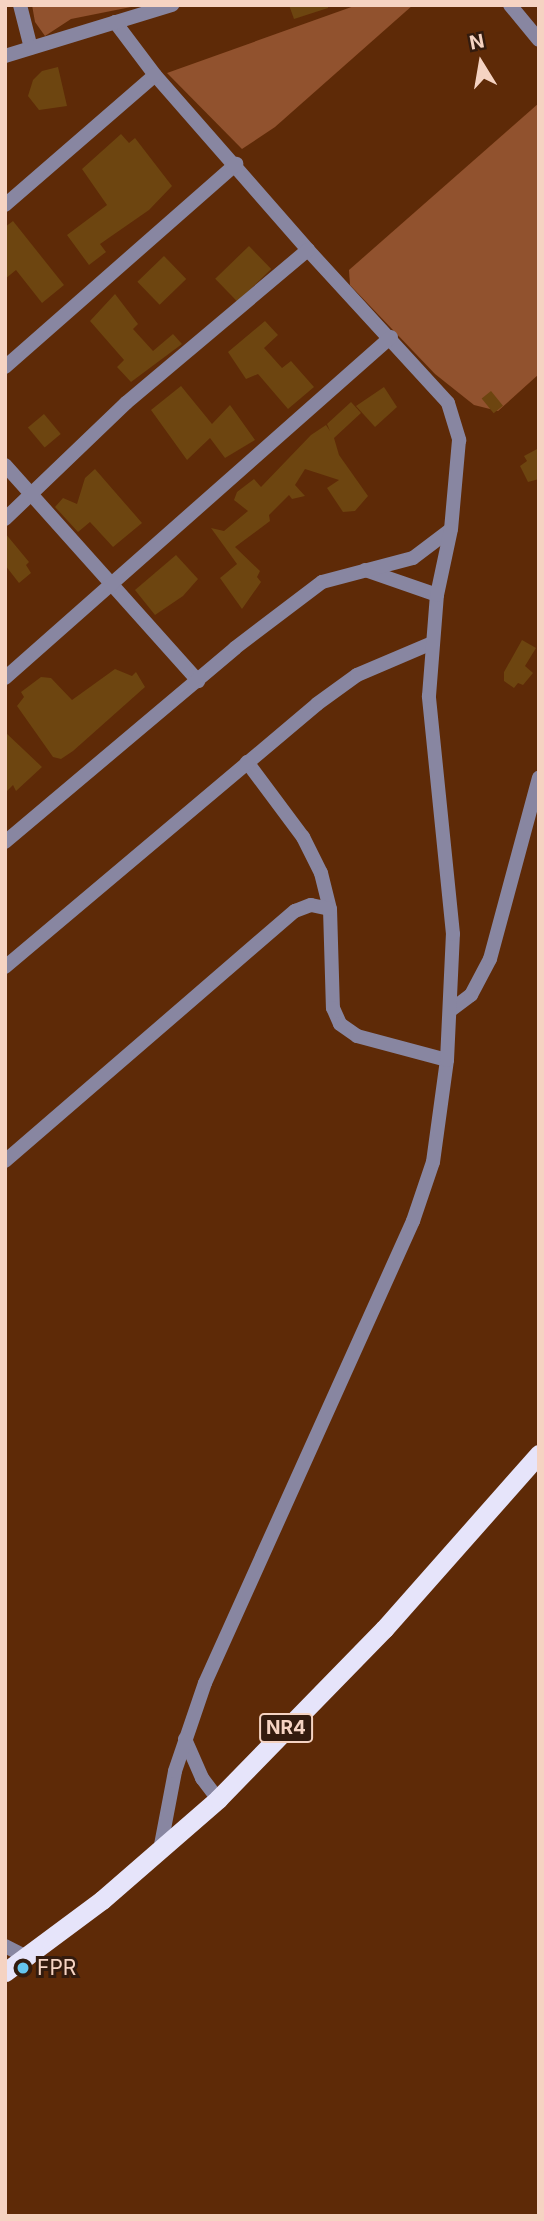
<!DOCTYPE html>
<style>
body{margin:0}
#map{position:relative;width:544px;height:2221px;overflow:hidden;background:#5e2a07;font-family:Inter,sans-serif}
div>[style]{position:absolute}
.green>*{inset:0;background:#91522e}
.building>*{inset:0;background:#6d4510;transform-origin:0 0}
.minor>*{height:14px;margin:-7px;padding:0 7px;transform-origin:7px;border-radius:7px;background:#8886a1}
.tertiary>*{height:14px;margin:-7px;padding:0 7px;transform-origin:7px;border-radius:7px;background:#8886a1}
.trunk>*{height:19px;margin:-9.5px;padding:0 9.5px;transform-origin:9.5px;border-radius:9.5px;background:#e6e4fa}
.dots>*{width:19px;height:19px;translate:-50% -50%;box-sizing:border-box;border:4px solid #331b0e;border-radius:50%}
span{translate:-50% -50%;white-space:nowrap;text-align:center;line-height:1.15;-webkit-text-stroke:6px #331b0e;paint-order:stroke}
.shield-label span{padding:2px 5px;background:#331b0e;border:2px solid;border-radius:5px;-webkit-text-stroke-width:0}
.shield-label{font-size:19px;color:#f5d3c2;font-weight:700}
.poi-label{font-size:21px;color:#f5d3c2}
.left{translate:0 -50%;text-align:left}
.frame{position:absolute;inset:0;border:7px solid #f5d3c2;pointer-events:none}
.north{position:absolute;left:446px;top:28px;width:70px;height:70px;-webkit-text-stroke:5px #331b0e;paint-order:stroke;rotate:349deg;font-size:19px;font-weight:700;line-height:28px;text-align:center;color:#f5d3c2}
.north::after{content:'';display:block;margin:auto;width:24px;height:32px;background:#f5d3c2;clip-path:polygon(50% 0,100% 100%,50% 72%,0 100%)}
</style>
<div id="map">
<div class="green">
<div style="clip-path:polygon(32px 5px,141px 5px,71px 19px,45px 36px,35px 22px)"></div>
<div style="clip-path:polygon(357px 5px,413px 5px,275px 127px,242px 149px,167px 73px)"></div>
<div style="clip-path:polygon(539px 103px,539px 374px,498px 411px,474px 405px,435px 374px,350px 285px,349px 270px)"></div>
</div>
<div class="building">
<div style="clip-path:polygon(289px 5px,328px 5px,328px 8px,294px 19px)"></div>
<div style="clip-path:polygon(58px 67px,67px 106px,39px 110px,28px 96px,33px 80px,42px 71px)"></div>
<div style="clip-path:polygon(121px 134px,129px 143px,135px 138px,172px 186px,149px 210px,100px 244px,106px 252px,89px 265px,67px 235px,107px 205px,82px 169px)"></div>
<div style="clip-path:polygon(13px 221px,64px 285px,42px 303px,16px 270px,5px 279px,5px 227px)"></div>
<div style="left:249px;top:246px;width:32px;height:47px;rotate:46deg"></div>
<div style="left:164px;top:256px;width:32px;height:37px;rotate:46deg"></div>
<div style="clip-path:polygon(115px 294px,138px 324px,133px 329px,153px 351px,173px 334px,182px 344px,131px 382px,117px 367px,124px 360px,90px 321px)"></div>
<div style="clip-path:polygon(265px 321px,278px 335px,264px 348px,282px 368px,291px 361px,314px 387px,288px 409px,258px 374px,246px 379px,228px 352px)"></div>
<div style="clip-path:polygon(181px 386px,212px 424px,230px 405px,255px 440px,225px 458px,210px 438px,187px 460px,151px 410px)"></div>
<div style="clip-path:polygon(384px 387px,397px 407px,375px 427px,356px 406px)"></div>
<div style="left:491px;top:391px;width:19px;height:12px;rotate:51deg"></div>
<div style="clip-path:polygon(351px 402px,361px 413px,334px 438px,339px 455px,368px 496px,355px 511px,343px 512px,327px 488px,339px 480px,305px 469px,295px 485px,305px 496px,292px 499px,289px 495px,269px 515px,270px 521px,235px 547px,260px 571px,257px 577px,261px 582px,242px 609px,220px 578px,237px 564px,211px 528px,224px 531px,248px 511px,234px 500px,237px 492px,254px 479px,261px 487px,311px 435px,326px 425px,330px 431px,327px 424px)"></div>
<div style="left:44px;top:414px;width:26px;height:21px;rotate:50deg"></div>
<div style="clip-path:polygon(539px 448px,539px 479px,528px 482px,520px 466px,527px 461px,524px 456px)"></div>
<div style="clip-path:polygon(95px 469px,142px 523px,113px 547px,90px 522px,78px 532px,55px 507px,63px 498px,77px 504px,85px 478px)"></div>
<div style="clip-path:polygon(5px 533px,29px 562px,26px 565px,31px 573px,19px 583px,5px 565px)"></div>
<div style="clip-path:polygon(176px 555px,198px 579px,183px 596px,155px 615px,135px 590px)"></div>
<div style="clip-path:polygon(522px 640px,536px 648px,525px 666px,533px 673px,523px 685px,518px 683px,514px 688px,504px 681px,504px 672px)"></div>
<div style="clip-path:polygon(115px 669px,132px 676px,136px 672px,145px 687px,73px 751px,61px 759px,53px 757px,17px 706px,24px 697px,21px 692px,41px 677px,51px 678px,72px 700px)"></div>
<div style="clip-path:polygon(5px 732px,42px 767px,16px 791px,13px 785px,5px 793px)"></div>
</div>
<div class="minor">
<div style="left:20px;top:5px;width:44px;rotate:75.7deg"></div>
<div style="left:510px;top:5px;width:45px;rotate:50.4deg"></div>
<div style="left:115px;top:22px;width:66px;rotate:53deg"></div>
<div style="left:155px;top:75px;width:232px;rotate:48.8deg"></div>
<div style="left:308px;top:250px;width:207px;rotate:47.5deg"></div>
<div style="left:448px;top:403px;width:39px;rotate:73deg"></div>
<div style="left:459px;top:440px;width:89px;rotate:95.1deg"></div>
<div style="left:5px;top:56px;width:175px;rotate:-17deg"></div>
<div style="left:5px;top:205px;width:198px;rotate:-40.9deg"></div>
<div style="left:5px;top:367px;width:308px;rotate:-41.3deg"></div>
<div style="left:5px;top:465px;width:290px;rotate:48.2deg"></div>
<div style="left:5px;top:519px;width:168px;rotate:-43.8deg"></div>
<div style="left:126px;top:403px;width:238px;rotate:-40.1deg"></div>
<div style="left:5px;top:678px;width:515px;rotate:-41.46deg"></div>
<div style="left:247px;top:762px;width:94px;rotate:53.3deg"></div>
<div style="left:303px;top:837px;width:40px;rotate:63.4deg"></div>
<div style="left:321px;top:873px;width:37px;rotate:76deg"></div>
<div style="left:330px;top:909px;width:99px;rotate:88.3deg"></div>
<div style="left:333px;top:1008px;width:17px;rotate:66deg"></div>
<div style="left:340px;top:1024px;width:21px;rotate:35deg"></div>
<div style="left:357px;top:1036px;width:93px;rotate:14.9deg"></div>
<div style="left:5px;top:967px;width:408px;rotate:-40.1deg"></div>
<div style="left:317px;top:704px;width:49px;rotate:-35.9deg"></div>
<div style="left:357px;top:675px;width:82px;rotate:-23.1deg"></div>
<div style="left:451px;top:1010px;width:25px;rotate:-37deg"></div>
<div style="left:471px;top:995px;width:41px;rotate:-62.2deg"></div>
<div style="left:490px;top:959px;width:188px;rotate:-74.9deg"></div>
<div style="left:5px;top:1161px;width:383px;rotate:-40.8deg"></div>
<div style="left:295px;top:911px;width:17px;rotate:-21deg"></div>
<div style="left:311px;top:905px;width:19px;rotate:12deg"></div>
<div style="left:5px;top:1946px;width:27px;rotate:27deg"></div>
</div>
<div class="tertiary">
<div style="left:365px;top:570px;width:76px;rotate:19.1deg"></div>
<div style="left:5px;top:842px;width:301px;rotate:-40.1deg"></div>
<div style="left:235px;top:648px;width:109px;rotate:-37.2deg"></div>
<div style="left:322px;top:582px;width:94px;rotate:-14.8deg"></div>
<div style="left:413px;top:558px;width:46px;rotate:-37.1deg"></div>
<div style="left:185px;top:1739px;width:43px;rotate:66.4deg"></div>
<div style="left:202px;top:1778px;width:26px;rotate:53deg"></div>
<div style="left:160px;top:1850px;width:80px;rotate:-79.2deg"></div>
<div style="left:175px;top:1771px;width:93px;rotate:-71.2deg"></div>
<div style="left:205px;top:1683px;width:507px;rotate:-65.76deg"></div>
<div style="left:413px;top:1221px;width:62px;rotate:-71.3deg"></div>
<div style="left:433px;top:1162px;width:103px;rotate:-82.2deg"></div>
<div style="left:447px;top:1060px;width:126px;rotate:-87.3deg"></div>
<div style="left:453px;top:934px;width:239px;rotate:-95.8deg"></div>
<div style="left:429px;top:696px;width:101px;rotate:-85.5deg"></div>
<div style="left:437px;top:595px;width:67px;rotate:-78deg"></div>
</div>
<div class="trunk">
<div style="left:5px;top:1972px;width:121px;rotate:-36.6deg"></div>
<div style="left:102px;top:1900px;width:154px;rotate:-41deg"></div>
<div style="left:218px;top:1799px;width:238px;rotate:-45.7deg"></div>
<div style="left:384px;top:1629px;width:234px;rotate:-48.5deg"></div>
</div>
<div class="dots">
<div style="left:23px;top:1968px;background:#65c5ee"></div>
</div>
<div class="shield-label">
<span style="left:286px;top:1728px">NR4</span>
</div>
<div class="poi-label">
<span class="left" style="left:37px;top:1968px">FPR</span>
</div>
<div class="frame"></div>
<div class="north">N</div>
</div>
